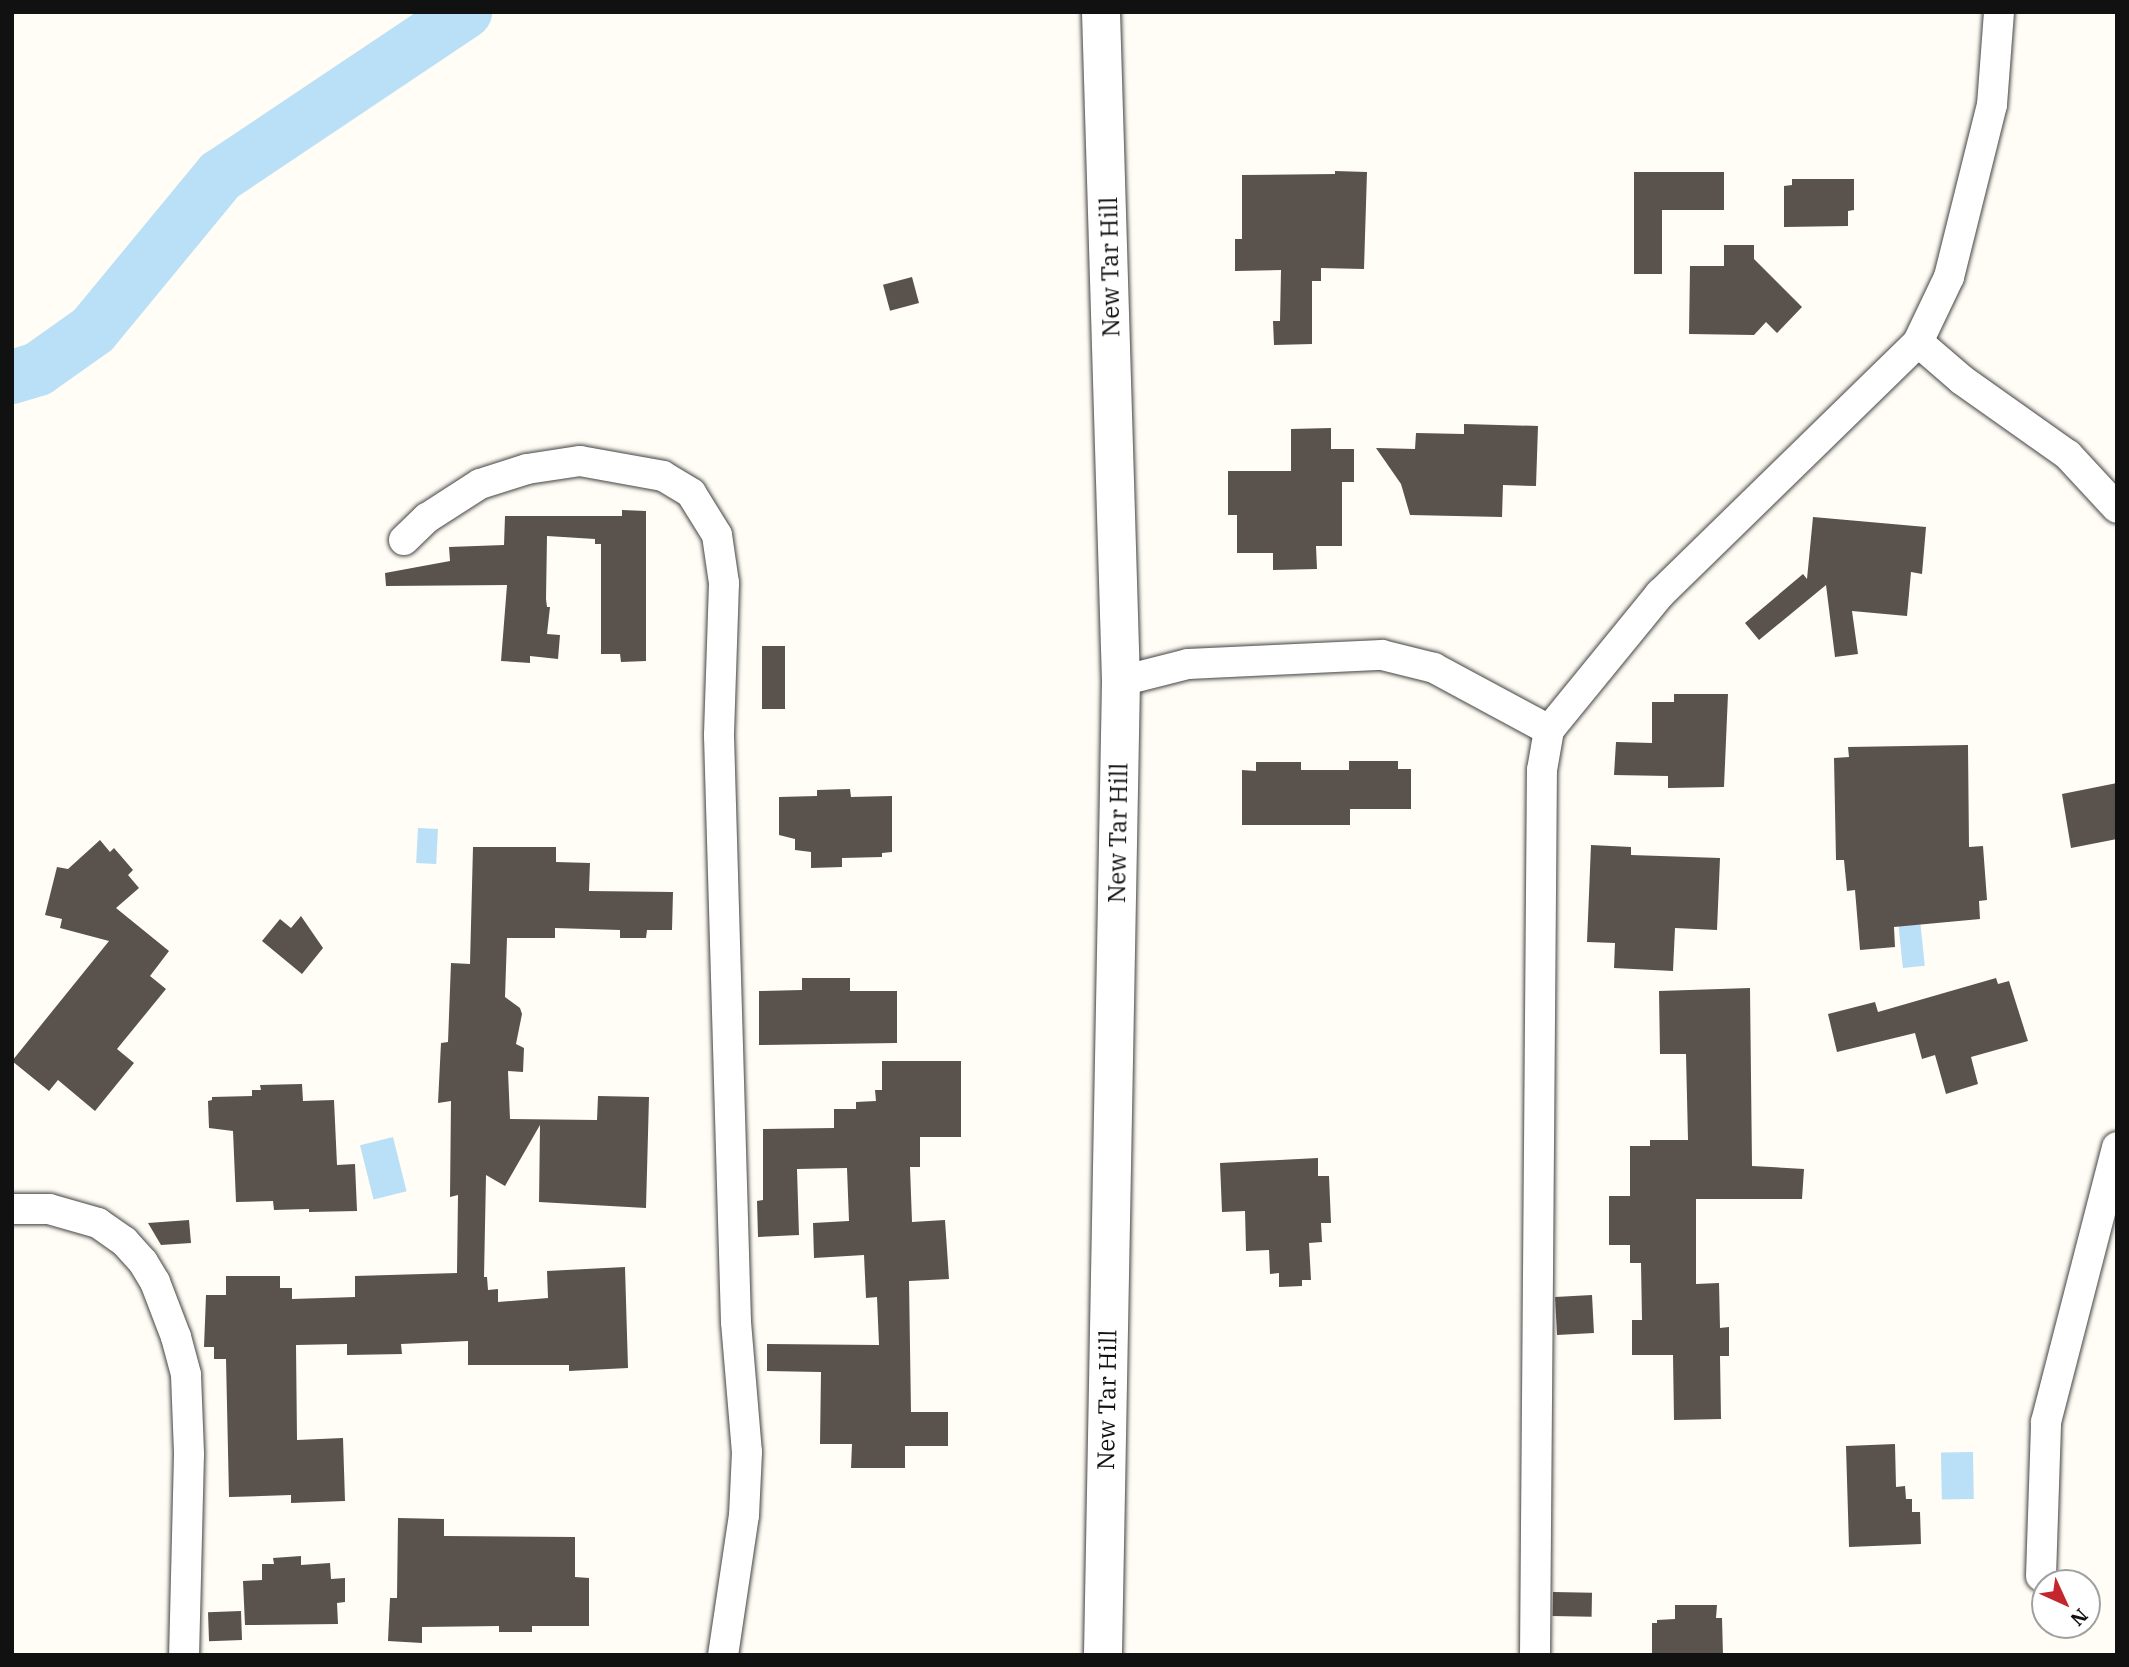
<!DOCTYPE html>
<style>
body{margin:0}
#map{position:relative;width:2129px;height:1667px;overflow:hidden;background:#fffdf5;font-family:"IBM Plex Serif",serif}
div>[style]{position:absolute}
.water>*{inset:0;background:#b9e0f7;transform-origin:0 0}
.river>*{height:54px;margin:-27px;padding:0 27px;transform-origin:27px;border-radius:27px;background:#b9e0f7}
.building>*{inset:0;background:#5a524d;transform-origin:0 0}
.roads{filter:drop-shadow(0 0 2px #444) drop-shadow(0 0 2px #444)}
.minor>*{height:30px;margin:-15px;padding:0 15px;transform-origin:15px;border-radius:15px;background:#fff}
.tertiary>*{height:38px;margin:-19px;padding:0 19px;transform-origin:19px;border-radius:19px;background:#fff}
span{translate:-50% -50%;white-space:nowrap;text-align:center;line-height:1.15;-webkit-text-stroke:7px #fff;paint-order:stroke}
.street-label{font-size:24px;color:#111}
.frame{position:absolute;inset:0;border:14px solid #111;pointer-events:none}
.north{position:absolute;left:2031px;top:1569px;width:70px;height:70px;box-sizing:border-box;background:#fff;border:2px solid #a0a0a0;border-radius:50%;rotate:135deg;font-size:19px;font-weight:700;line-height:28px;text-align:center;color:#111}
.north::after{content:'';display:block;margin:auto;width:24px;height:32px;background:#c4262e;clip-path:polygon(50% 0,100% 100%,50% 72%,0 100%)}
</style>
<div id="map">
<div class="water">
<div style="left:418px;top:828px;width:20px;height:35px;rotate:3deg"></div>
<div style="left:1920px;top:920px;width:46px;height:22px;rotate:84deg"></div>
<div style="left:393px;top:1137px;width:56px;height:34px;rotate:76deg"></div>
<div style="left:1973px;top:1452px;width:47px;height:32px;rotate:89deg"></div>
</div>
<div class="river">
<div style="left:12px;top:377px;width:27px;rotate:-17deg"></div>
<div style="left:38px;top:369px;width:67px;rotate:-35.3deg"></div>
<div style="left:93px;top:330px;width:200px;rotate:-50.5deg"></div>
<div style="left:220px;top:176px;width:295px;rotate:-33.8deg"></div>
</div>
<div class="building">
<div style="clip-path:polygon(1335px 171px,1367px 172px,1364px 269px,1321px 268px,1321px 281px,1312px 281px,1312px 344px,1274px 345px,1273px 321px,1280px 321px,1281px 270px,1235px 271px,1235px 239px,1242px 239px,1242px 175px,1335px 174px)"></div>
<div style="clip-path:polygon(1634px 172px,1724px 172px,1724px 210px,1662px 210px,1662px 274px,1634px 274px)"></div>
<div style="clip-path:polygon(1792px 179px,1854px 179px,1854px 210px,1848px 211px,1848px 226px,1784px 227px,1784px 186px,1792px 185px)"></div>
<div style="clip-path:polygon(1724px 245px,1754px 245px,1754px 259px,1802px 307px,1777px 333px,1766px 322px,1754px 335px,1689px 334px,1690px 266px,1724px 266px)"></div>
<div style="left:912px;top:277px;width:27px;height:30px;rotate:75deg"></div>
<div style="clip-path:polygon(1464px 424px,1538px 426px,1536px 486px,1503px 485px,1502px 517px,1410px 515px,1401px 484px,1376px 448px,1415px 449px,1416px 433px,1464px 434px)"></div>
<div style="clip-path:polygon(1331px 428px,1331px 449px,1354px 449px,1354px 482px,1342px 482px,1342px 546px,1316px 546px,1317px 569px,1273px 570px,1273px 553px,1237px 553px,1237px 515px,1228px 515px,1228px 471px,1291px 471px,1291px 429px)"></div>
<div style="clip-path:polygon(622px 510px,646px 511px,646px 661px,621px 662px,620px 654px,601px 654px,601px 544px,595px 544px,595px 539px,547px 536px,546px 599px,547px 607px,550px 607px,547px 634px,560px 635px,558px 659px,530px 656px,530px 663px,501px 661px,507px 585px,386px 586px,385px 573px,450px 561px,449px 547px,504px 545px,505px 516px,622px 516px)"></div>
<div style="clip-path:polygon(1813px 517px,1926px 527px,1922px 574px,1911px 572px,1907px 616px,1852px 611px,1858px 654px,1835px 657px,1826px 585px,1759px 640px,1745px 623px,1803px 574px,1807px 579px)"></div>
<div style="left:762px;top:646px;width:23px;height:63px"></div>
<div style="clip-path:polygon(1674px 694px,1728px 694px,1724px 787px,1668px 788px,1668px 776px,1614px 775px,1616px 742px,1652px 743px,1652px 702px,1674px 702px)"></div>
<div style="clip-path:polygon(1968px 745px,1969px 847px,1983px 846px,1987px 900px,1979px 901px,1980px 919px,1894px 927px,1895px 947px,1860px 950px,1855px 890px,1847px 891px,1844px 860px,1836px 860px,1834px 758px,1849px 757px,1848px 747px)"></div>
<div style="clip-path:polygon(1349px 761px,1398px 761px,1398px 769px,1411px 769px,1411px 809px,1350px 809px,1350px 825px,1242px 825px,1242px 770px,1256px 771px,1256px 762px,1301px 762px,1301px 770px,1349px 770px)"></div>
<div style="clip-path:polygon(2117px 783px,2117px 839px,2071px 848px,2062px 794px)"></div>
<div style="clip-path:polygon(850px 789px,851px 797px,892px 796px,892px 852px,882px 853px,882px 857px,842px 858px,842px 867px,811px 868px,811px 852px,795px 850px,795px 839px,779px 835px,779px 797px,817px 796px,817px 790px)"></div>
<div style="clip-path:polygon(100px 840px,110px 852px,114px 848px,133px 870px,128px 875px,139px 888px,116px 908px,169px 951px,150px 976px,166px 989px,117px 1049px,134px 1063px,95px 1111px,58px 1080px,49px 1091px,12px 1061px,109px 941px,60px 928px,62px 919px,45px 915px,57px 867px,68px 869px)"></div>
<div style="clip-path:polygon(1591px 845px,1631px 847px,1631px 855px,1720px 858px,1717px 930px,1675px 928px,1673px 971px,1614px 968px,1615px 943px,1587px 942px)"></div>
<div style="clip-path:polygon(473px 847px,556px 847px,556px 862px,590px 863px,589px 891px,673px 892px,672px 930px,647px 930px,646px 938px,620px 938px,620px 930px,555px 928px,555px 938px,507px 938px,505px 997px,520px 1008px,522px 1014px,516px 1044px,524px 1048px,523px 1072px,508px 1071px,510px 1119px,597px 1120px,598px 1096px,649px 1097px,646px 1208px,539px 1202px,540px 1125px,505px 1186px,486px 1175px,484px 1277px,487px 1277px,488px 1290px,498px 1289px,498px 1302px,548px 1298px,547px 1271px,625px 1267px,628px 1368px,569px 1371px,569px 1365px,468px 1365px,468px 1341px,401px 1344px,402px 1354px,347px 1355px,347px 1344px,296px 1345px,297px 1440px,343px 1438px,345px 1501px,291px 1503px,291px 1495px,229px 1497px,226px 1359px,214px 1359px,214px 1347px,204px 1347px,206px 1295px,226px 1295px,226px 1276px,280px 1276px,280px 1288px,292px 1288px,292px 1299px,355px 1297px,355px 1276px,457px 1273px,458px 1195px,450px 1197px,451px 1101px,438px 1103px,441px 1043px,448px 1042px,451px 963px,470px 964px)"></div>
<div style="clip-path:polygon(301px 916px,323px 948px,302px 974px,262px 941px,280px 919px,291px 928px)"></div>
<div style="clip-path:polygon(802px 978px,850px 978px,850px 991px,897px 991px,897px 1043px,759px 1045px,759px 991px,802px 990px)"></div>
<div style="clip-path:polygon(1996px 978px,1998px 984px,2009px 981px,2028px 1041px,1971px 1057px,1978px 1084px,1946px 1094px,1935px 1055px,1922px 1059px,1915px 1033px,1837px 1052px,1828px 1014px,1875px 1002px,1878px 1012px)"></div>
<div style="clip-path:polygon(1750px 988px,1752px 1166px,1804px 1169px,1802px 1199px,1696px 1199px,1696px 1284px,1719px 1283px,1720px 1328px,1729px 1327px,1729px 1356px,1720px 1356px,1721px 1419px,1674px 1420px,1673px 1355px,1632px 1355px,1632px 1320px,1642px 1320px,1641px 1263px,1630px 1263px,1630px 1245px,1609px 1245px,1609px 1196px,1630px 1196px,1630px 1146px,1650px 1146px,1650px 1140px,1688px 1140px,1686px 1054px,1660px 1054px,1659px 991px)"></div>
<div style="clip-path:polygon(882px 1061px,961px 1061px,961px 1137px,920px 1137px,920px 1167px,910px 1167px,912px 1222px,945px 1220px,949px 1279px,909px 1281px,911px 1412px,948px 1412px,948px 1446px,905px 1446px,905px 1468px,851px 1468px,852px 1444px,820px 1444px,821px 1372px,767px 1371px,767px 1344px,879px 1345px,877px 1297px,866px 1298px,864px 1255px,814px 1258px,813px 1223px,849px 1221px,847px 1168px,797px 1169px,799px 1235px,758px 1237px,757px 1201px,763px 1200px,763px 1129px,834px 1128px,834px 1109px,856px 1109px,856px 1102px,876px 1101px,875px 1090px,882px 1090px)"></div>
<div style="clip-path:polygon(302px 1084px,303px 1101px,334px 1100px,337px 1165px,355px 1164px,357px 1211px,309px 1212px,309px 1209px,274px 1210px,273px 1201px,236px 1202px,233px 1131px,209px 1128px,208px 1101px,212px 1100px,212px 1097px,252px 1096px,252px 1090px,261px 1090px,260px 1085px)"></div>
<div style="clip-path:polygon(1318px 1158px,1318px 1176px,1329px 1176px,1331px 1223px,1321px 1223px,1322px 1242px,1309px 1243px,1311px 1280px,1302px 1280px,1302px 1286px,1279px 1287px,1279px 1273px,1270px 1274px,1269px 1250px,1246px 1251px,1245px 1211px,1222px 1212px,1220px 1163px)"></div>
<div style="clip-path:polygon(189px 1220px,191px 1243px,161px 1245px,148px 1223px)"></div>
<div style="left:1592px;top:1295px;width:38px;height:37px;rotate:87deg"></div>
<div style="clip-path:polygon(1895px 1444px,1896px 1487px,1905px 1486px,1906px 1499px,1912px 1499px,1912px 1512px,1920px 1512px,1921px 1544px,1849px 1547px,1846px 1446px)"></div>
<div style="clip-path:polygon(398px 1518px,444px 1519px,444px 1536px,575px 1537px,575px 1577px,589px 1578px,589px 1626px,532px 1626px,532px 1632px,499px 1632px,499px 1626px,422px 1627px,422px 1643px,388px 1641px,390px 1598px,397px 1598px)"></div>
<div style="clip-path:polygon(301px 1556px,301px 1565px,330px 1563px,331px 1579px,345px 1578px,345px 1602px,337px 1603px,338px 1624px,245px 1625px,243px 1581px,262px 1580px,262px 1564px,274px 1564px,273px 1558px)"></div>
<div style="left:1553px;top:1592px;width:39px;height:24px;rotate:1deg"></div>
<div style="clip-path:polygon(1675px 1605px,1717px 1605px,1716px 1618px,1722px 1618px,1723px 1655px,1652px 1655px,1652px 1623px,1657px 1623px,1657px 1620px,1675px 1619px)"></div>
<div style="left:241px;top:1611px;width:29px;height:33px;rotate:88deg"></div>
</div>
<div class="roads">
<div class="minor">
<div style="left:1918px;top:342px;width:58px;rotate:40.8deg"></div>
<div style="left:1962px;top:380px;width:130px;rotate:35.3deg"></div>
<div style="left:2068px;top:455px;width:72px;rotate:47.2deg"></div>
<div style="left:404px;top:540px;width:32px;rotate:-44deg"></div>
<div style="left:427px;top:518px;width:63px;rotate:-32.7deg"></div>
<div style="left:480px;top:484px;width:49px;rotate:-17.7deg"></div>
<div style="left:527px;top:469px;width:54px;rotate:-8.6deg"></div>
<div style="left:580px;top:461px;width:84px;rotate:10.2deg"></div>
<div style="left:663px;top:476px;width:33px;rotate:31deg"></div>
<div style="left:691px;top:493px;width:49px;rotate:58.2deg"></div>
<div style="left:717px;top:535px;width:49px;rotate:81.7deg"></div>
<div style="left:724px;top:583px;width:153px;rotate:91.9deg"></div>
<div style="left:719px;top:736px;width:586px;rotate:88.34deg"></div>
<div style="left:736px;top:1322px;width:130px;rotate:85.2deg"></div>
<div style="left:747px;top:1452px;width:63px;rotate:92.7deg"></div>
<div style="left:744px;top:1515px;width:142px;rotate:98.5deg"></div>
<div style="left:1121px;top:681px;width:69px;rotate:-14.2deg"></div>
<div style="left:1188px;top:664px;width:194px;rotate:-2.7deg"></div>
<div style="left:1382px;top:655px;width:54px;rotate:14deg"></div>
<div style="left:1434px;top:668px;width:131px;rotate:28.3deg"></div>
<div style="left:12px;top:1209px;width:37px"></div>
<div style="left:49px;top:1209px;width:51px;rotate:15.9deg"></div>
<div style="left:98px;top:1223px;width:32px;rotate:35deg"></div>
<div style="left:124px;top:1241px;width:28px;rotate:48deg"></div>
<div style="left:143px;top:1262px;width:23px;rotate:59deg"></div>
<div style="left:155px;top:1282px;width:59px;rotate:69.1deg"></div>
<div style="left:176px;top:1337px;width:39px;rotate:75deg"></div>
<div style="left:186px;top:1375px;width:79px;rotate:87.8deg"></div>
<div style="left:189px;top:1454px;width:201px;rotate:91.4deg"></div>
<div style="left:2041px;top:1576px;width:154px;rotate:-88.1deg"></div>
<div style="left:2046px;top:1422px;width:284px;rotate:-75.5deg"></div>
<div style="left:1535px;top:1655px;width:885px;rotate:-89.55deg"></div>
<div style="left:1542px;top:770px;width:41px;rotate:-80.1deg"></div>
<div style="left:1549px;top:730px;width:176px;rotate:-50.8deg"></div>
<div style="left:1660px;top:594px;width:361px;rotate:-44.3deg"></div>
<div style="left:1918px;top:342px;width:72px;rotate:-64.5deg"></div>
<div style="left:1949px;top:277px;width:177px;rotate:-76deg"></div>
<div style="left:1992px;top:105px;width:93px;rotate:-85.7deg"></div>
</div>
<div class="tertiary">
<div style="left:1101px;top:12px;width:669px;rotate:88.29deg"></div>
<div style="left:1121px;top:681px;width:974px;rotate:91.06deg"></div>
</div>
</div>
<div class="street-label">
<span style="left:1110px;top:267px;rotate:-91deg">New Tar Hill</span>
<span style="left:1118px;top:833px;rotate:-89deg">New Tar Hill</span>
<span style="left:1107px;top:1400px;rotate:-89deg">New Tar Hill</span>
</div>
<div class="frame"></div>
<div class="north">N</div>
</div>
